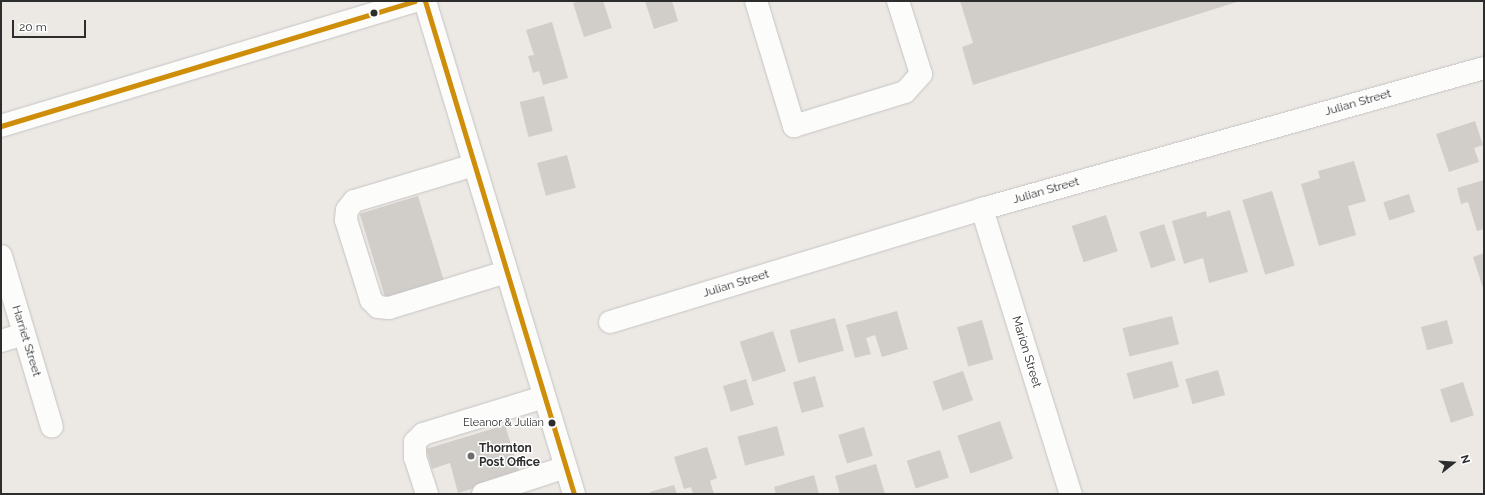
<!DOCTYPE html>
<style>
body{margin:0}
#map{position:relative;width:1485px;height:495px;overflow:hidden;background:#ece8e4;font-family:Raleway,sans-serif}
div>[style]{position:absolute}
.building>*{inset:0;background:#d1ceca;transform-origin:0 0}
.roads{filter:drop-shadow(0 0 1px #c5c4c4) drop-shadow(0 0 1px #c5c4c4)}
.minor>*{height:22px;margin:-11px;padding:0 11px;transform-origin:11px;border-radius:11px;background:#fcfcfb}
.bus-1>*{height:5px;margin:-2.5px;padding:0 2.5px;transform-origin:2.5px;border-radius:2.5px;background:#cf8e09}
.dots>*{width:11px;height:11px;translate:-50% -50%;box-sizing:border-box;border:2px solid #fff;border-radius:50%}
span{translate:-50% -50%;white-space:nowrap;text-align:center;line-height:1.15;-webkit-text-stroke:3px #fff;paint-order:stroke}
.bus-label{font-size:11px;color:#2d2d2d}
.right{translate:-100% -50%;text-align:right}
.street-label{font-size:12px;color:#2d2d2d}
.poi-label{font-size:12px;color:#2d2d2d;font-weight:700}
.left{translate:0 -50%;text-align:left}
.frame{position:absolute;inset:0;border:2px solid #2d2d2d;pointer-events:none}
.north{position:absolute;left:1433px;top:443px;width:40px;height:40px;-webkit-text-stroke:3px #fff;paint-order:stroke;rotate:73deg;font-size:11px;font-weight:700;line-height:16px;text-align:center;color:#2d2d2d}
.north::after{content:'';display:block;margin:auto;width:14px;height:18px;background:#2d2d2d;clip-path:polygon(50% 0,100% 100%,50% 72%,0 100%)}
.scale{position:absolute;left:12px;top:20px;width:74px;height:18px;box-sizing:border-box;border:2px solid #2d2d2d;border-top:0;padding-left:5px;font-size:12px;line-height:14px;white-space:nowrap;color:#2d2d2d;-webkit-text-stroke:3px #fff;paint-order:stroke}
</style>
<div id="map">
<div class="building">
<div style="clip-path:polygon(579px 1px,603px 1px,612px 28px,584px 37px,573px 3px)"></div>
<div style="clip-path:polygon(645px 1px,672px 1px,678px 21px,654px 29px)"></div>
<div style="clip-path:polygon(960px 1px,1240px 1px,973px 85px,962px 47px,973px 43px)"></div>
<div style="clip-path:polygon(552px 22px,568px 78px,543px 85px,539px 71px,533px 73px,528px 56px,534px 55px,526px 30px)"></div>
<div style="left:544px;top:96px;width:36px;height:25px;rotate:76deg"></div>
<div style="clip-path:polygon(1475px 121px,1483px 145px,1474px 148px,1479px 162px,1449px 172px,1436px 134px)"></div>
<div style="left:567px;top:155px;width:34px;height:31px;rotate:75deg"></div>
<div style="clip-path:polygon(1354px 161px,1366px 201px,1348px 206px,1356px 235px,1319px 246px,1301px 184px,1320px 178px,1318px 171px)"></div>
<div style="clip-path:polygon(1484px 180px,1484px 229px,1477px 231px,1468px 202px,1461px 204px,1457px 188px)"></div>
<div style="left:1272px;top:191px;width:78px;height:31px;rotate:73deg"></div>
<div style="left:1409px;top:194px;width:19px;height:27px;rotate:72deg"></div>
<div style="left:418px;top:196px;width:94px;height:61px;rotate:73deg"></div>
<div style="clip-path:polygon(1230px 210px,1248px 272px,1209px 283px,1203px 258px,1184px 264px,1172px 221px,1206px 211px,1207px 217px)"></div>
<div style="left:1106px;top:215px;width:38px;height:36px;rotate:72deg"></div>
<div style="left:1164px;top:224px;width:38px;height:26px;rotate:72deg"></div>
<div style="clip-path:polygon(1484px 253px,1484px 291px,1473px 257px)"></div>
<div style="clip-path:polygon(897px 311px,908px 349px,882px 357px,875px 335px,866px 338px,871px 354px,855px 358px,846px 325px)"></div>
<div style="left:1172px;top:316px;width:29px;height:51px;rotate:76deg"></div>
<div style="left:835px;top:318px;width:34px;height:47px;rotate:75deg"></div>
<div style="left:982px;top:320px;width:41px;height:26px;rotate:74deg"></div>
<div style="left:1447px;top:320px;width:24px;height:27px;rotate:75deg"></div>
<div style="left:773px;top:331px;width:42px;height:35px;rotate:72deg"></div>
<div style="left:1172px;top:361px;width:27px;height:47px;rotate:75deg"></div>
<div style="left:1218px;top:370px;width:26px;height:34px;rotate:74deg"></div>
<div style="left:963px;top:371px;width:31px;height:32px;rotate:71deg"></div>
<div style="left:815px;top:376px;width:32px;height:23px;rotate:74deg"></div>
<div style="left:746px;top:379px;width:27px;height:24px;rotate:73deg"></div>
<div style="left:1463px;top:382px;width:35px;height:24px;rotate:72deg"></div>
<div style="left:1000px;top:421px;width:40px;height:45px;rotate:71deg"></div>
<div style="clip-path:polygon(505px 425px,520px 474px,458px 493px,450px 463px,432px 469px,426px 449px)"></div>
<div style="left:777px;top:426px;width:30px;height:41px;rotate:75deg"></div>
<div style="left:864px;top:427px;width:30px;height:27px;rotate:73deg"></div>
<div style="clip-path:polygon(707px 447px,717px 478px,710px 481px,714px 494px,693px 494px,691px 487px,684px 489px,674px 457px)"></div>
<div style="left:940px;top:450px;width:29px;height:35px;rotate:72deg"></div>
<div style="clip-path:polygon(876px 464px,885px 494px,840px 494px,835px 476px)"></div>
<div style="clip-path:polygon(814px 475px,819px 494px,776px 494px,774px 487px)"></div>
<div style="clip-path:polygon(674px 485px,677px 494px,650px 494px,650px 492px)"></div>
</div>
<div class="roads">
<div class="minor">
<div style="left:425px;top:1px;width:515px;rotate:73.18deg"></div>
<div style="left:756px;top:1px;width:131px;rotate:73.1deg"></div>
<div style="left:794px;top:126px;width:116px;rotate:-17deg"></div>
<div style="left:905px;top:92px;width:24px;rotate:-48deg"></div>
<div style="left:921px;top:74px;width:77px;rotate:-107.5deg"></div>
<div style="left:1px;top:126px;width:432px;rotate:-16.8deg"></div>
<div style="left:474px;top:165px;width:125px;rotate:163.3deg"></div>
<div style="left:354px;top:201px;width:11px;rotate:128deg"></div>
<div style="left:347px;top:210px;width:10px;rotate:96deg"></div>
<div style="left:346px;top:220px;width:84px;rotate:72.6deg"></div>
<div style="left:371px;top:300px;width:10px;rotate:45deg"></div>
<div style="left:378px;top:307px;width:11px;rotate:5deg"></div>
<div style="left:389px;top:308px;width:122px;rotate:-17.1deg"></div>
<div style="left:982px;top:209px;width:299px;rotate:72.7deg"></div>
<div style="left:1px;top:256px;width:178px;rotate:73.4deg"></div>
<div style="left:610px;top:322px;width:389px;rotate:-16.9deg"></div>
<div style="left:982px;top:209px;width:521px;rotate:-15.69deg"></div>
<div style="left:1px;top:341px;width:24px;rotate:-17deg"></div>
<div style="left:427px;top:494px;width:38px;rotate:-108deg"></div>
<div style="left:415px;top:458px;width:16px;rotate:-90deg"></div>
<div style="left:415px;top:442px;width:11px;rotate:-45deg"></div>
<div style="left:423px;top:434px;width:127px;rotate:-17deg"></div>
<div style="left:483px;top:494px;width:87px;rotate:-18deg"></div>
</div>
</div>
<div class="bus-1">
<div style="left:425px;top:1px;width:515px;rotate:73.18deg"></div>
<div style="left:1px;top:126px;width:432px;rotate:-16.8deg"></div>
</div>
<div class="dots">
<div style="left:374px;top:13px;background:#2d2d2d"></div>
<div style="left:552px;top:423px;background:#2d2d2d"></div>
<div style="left:471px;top:456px;background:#706e6d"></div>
</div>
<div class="bus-label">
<span class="right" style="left:544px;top:423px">Eleanor &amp; Julian</span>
</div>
<div class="street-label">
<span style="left:1358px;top:103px;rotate:-16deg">Julian Street</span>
<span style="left:1046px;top:191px;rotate:-16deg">Julian Street</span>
<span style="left:736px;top:284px;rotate:-17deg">Julian Street</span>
<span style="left:26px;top:341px;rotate:73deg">Harriet Street</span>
<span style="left:1026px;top:352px;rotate:73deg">Marion Street</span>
</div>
<div class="poi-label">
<span class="left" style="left:479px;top:456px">Thornton<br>Post Office</span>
</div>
<div class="frame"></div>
<div class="north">N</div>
<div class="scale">20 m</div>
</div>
